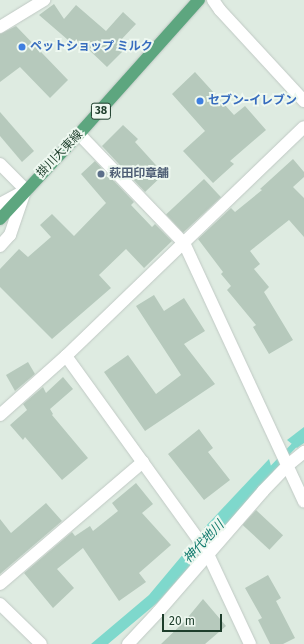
<!DOCTYPE html>
<meta charset="utf-8">
<style>
body{margin:0}
#map{position:relative;width:304px;height:644px;overflow:hidden;background:#deebe1;font-family:"Fira Sans","Noto Sans JP",sans-serif}
div>[style]{position:absolute}
.water>*{inset:0;background:#7ed8cc}
.stream>*{height:6px;margin:-3px;padding:0 3px;transform-origin:3px;border-radius:3px;background:#7ed8cc}
.building>*{inset:0;background:#b6c9bc;transform-origin:0 0}
.roads{filter:drop-shadow(0 0 1px #c0c9c4) drop-shadow(0 0 1px #c0c9c4)}
.minor>*{height:12px;margin:-6px;padding:0 6px;transform-origin:6px;border-radius:6px;background:#fff}
.tertiary>*{height:12px;margin:-6px;padding:0 6px;transform-origin:6px;border-radius:6px;background:#fff}
.primary>*{height:12px;margin:-6px;padding:0 6px;transform-origin:6px;border-radius:6px;background:#5da67f}
.dots>*{width:11px;height:11px;translate:-50% -50%;box-sizing:border-box;border:2px solid #eef8f0;border-radius:50%}
span{translate:-50% -50%;white-space:nowrap;text-align:center;line-height:1.15;-webkit-text-stroke:4px #eef8f0;paint-order:stroke}
.shield-label span{padding:1px 3px;background:#eef8f0;border:1px solid;border-radius:3px;-webkit-text-stroke-width:0}
.shield-label{font-size:11px;color:#1d3d2b;font-weight:700}
.shop-label{font-size:12px;color:#366cbe;font-weight:700}
.left{translate:0 -50%;text-align:left}
.street-label{font-size:12px;color:#1d3d2b}
.service-label{font-size:12px;color:#4e5e75;font-weight:700}
.water-label{font-size:13px;color:#117a6d;font-style:italic}
.scale{position:absolute;left:162px;top:614px;width:60px;height:18px;box-sizing:border-box;border:2px solid #1d3d2b;border-top:0;padding-left:5px;font-size:12px;line-height:14px;white-space:nowrap;color:#1d3d2b;-webkit-text-stroke:3px #eef8f0;paint-order:stroke}
</style>
<div id="map">
<div class="water">
<div style="clip-path:polygon(304px 427px,304px 443px,297px 448px,287px 440px)"></div>
<div style="clip-path:polygon(269px 459px,273px 473px,217px 535px,204px 528px)"></div>
<div style="clip-path:polygon(190px 546px,196px 559px,157px 603px,108px 644px,91px 644px,149px 595px)"></div>
</div>
<div class="stream">
<div style="left:267px;top:474px;width:54px;rotate:-46.5deg"></div>
<div style="left:189px;top:560px;width:43px;rotate:-48.8deg"></div>
</div>
<div class="building">
<div style="clip-path:polygon(54px 4px,64px 19px,76px 5px,106px 31px,123px 12px,136px 24px,119px 42px,126px 48px,107px 67px,86px 47px,82px 52px,39px 15px)"></div>
<div style="clip-path:polygon(16px 26px,68px 80px,50px 98px,20px 67px,0 82px,0 34px)"></div>
<div style="clip-path:polygon(195px 72px,234px 115px,245px 106px,266px 130px,230px 161px,234px 164px,213px 183px,183px 151px,205px 131px,172px 94px)"></div>
<div style="clip-path:polygon(0 112px,34px 151px,22px 162px,0 136px)"></div>
<div style="clip-path:polygon(123px 125px,138px 139px,135px 142px,164px 174px,145px 192px,102px 146px)"></div>
<div style="clip-path:polygon(293px 159px,304px 172px,304px 177px,293px 187px,304px 198px,304px 237px,289px 220px,250px 251px,260px 264px,254px 269px,269px 287px,264px 292px,293px 340px,269px 354px,253px 327px,256px 325px,227px 290px,231px 286px,221px 274px,223px 272px,198px 239px,231px 208px,235px 212px,262px 190px,260px 189px)"></div>
<div style="clip-path:polygon(95px 161px,134px 202px,131px 205px,152px 227px,155px 224px,172px 241px,144px 268px,126px 249px,99px 275px,111px 288px,52px 339px,0 287px,0 269px,19px 249px,28px 257px,51px 237px,40px 225px,52px 214px,74px 236px,106px 203px,81px 174px)"></div>
<div style="left:204px;top:179px;width:25px;height:52px;rotate:47deg"></div>
<div style="clip-path:polygon(154px 295px,164px 311px,184px 298px,205px 331px,184px 344px,215px 384px,145px 431px,104px 372px,128px 355px,156px 394px,181px 375px,136px 306px)"></div>
<div style="clip-path:polygon(28px 362px,35px 374px,15px 391px,6px 375px)"></div>
<div style="clip-path:polygon(63px 377px,73px 389px,50px 409px,53px 414px,52px 415px,88px 458px,62px 480px,25px 437px,23px 440px,10px 425px,27px 410px,23px 404px,43px 387px,46px 393px)"></div>
<div style="clip-path:polygon(199px 429px,213px 448px,208px 452px,230px 480px,204px 500px,168px 454px)"></div>
<div style="clip-path:polygon(136px 483px,153px 504px,142px 513px,171px 545px,139px 573px,146px 582px,119px 601px,83px 548px,57px 569px,74px 588px,53px 608px,24px 573px,72px 532px,75px 536px,90px 526px,93px 531px,118px 511px,112px 503px)"></div>
<div style="clip-path:polygon(46px 503px,62px 521px,0 574px,0 519px,11px 533px)"></div>
<div style="left:256px;top:510px;width:37px;height:20px;rotate:43deg"></div>
<div style="clip-path:polygon(268px 575px,281px 598px,276px 601px,295px 638px,283px 644px,270px 644px,258px 620px,262px 618px,245px 588px)"></div>
<div style="clip-path:polygon(203px 599px,226px 626px,205px 644px,161px 644px,184px 622px)"></div>
</div>
<div class="roads">
<div class="minor">
<div style="left:0;top:27px;width:52px;rotate:-31.5deg"></div>
<div style="left:79px;top:134px;width:151px;rotate:46.1deg"></div>
<div style="left:184px;top:243px;width:285px;rotate:65.1deg"></div>
<div style="left:0;top:204px;width:30px;rotate:-28deg"></div>
<div style="left:0;top:246px;width:15px;rotate:-48deg"></div>
<div style="left:10px;top:235px;width:46px;rotate:-71.2deg"></div>
<div style="left:66px;top:356px;width:239px;rotate:54.2deg"></div>
<div style="left:206px;top:550px;width:104px;rotate:64.9deg"></div>
<div style="left:0;top:415px;width:89px;rotate:-41.8deg"></div>
<div style="left:66px;top:356px;width:330px;rotate:-43.9deg"></div>
<div style="left:0;top:584px;width:188px;rotate:-40.5deg"></div>
<div style="left:0;top:604px;width:57px;rotate:44.3deg"></div>
<div style="left:128px;top:644px;width:44px;rotate:-46.8deg"></div>
<div style="left:158px;top:612px;width:160px;rotate:-49deg"></div>
<div style="left:263px;top:491px;width:36px;rotate:-46deg"></div>
<div style="left:288px;top:465px;width:21px;rotate:-39deg"></div>
</div>
<div class="tertiary">
<div style="left:213px;top:0;width:12px;rotate:55deg"></div>
<div style="left:220px;top:10px;width:124px;rotate:47.3deg"></div>
<div style="left:0;top:164px;width:37px;rotate:45deg"></div>
</div>
<div class="primary">
<div style="left:0;top:219px;width:116px;rotate:-47.1deg"></div>
<div style="left:79px;top:134px;width:180px;rotate:-48.2deg"></div>
</div>
</div>
<div class="dots">
<div style="left:22px;top:47px;background:#3f7fe0"></div>
<div style="left:200px;top:101px;background:#3f7fe0"></div>
<div style="left:101px;top:174px;background:#5c6f8a"></div>
</div>
<div class="shield-label">
<span style="left:101px;top:111px">38</span>
</div>
<div class="shop-label">
<span class="left" style="left:30px;top:47px">ペットショップ ミルク</span>
<span class="left" style="left:208px;top:101px">セブン-イレブン</span>
</div>
<div class="street-label">
<span style="left:60px;top:154px;rotate:-46deg">掛川大東線</span>
</div>
<div class="service-label">
<span class="left" style="left:109px;top:174px">萩田印章舗</span>
</div>
<div class="water-label">
<span style="left:204px;top:542px;rotate:-47deg">神代地川</span>
</div>
<div class="scale">20 m</div>
</div>
